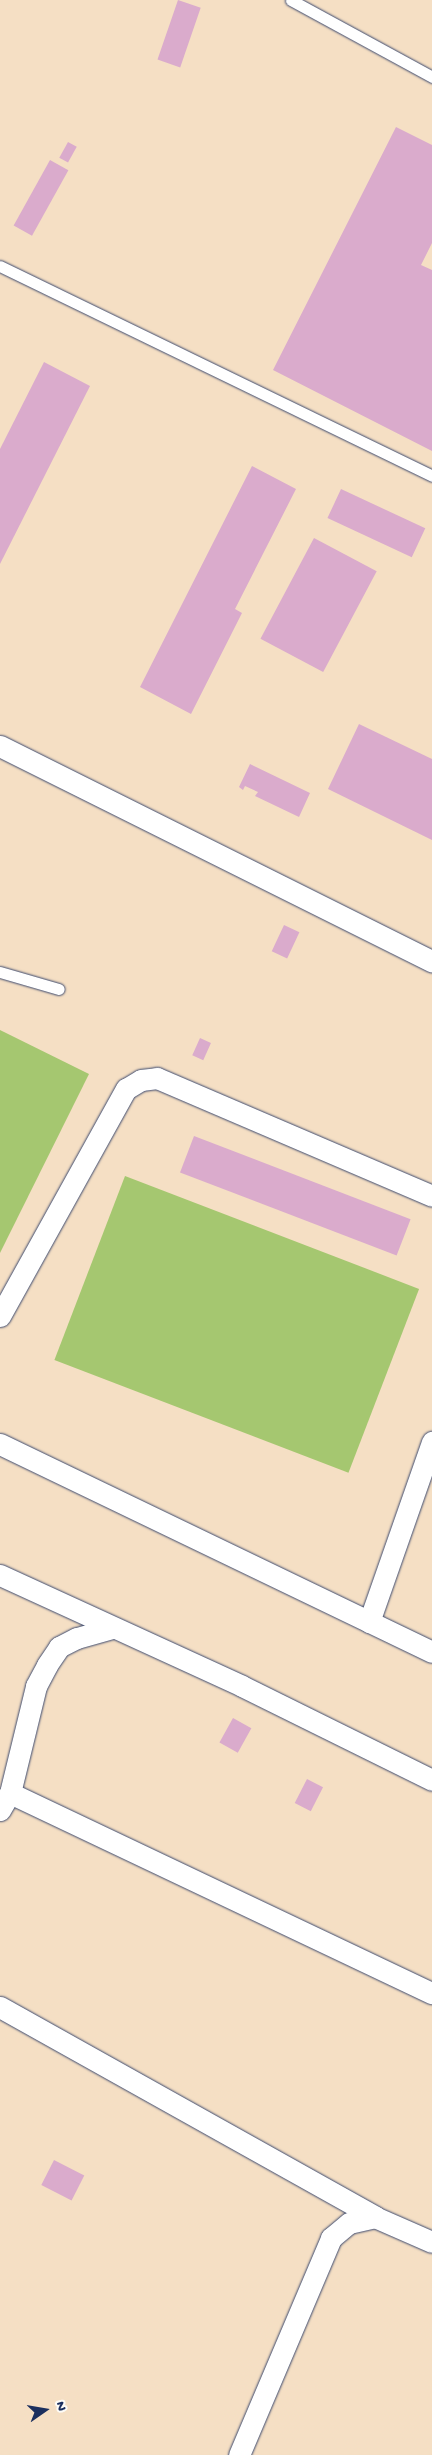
<!DOCTYPE html>
<style>
body{margin:0}
#map{position:relative;width:432px;height:2455px;overflow:hidden;background:#f5dfc4;font-family:"Gochi Hand",sans-serif}
div>[style]{position:absolute}
.green>*{inset:0;background:#a5c770;transform-origin:0 0}
.building>*{inset:0;background:#daabcc;transform-origin:0 0}
.roads{filter:drop-shadow(0 0 1px #3c496d) drop-shadow(0 0 1px #3c496d)}
.service>*{height:11px;margin:-5.5px;padding:0 5.5px;transform-origin:5.5px;border-radius:5.5px;background:#fff}
.minor>*{height:21px;margin:-10.5px;padding:0 10.5px;transform-origin:10.5px;border-radius:10.5px;background:#fff}
span{translate:-50% -50%;white-space:nowrap;text-align:center;line-height:1.15;-webkit-text-stroke:4.5px #fdfcf7;paint-order:stroke}
.north{position:absolute;left:20px;top:2385px;width:50px;height:50px;-webkit-text-stroke:4px #fdfcf7;paint-order:stroke;rotate:77deg;font-size:14px;font-weight:700;line-height:20px;text-align:center;color:#1b2f5e}
.north::after{content:'';display:block;margin:auto;width:18px;height:22px;background:#1b2f5e;clip-path:polygon(50% 0,100% 100%,50% 72%,0 100%)}
</style>
<div id="map">
<div class="green">
<div style="clip-path:polygon(0 1030px,89px 1074px,0 1253px)"></div>
<div style="left:125px;top:1176px;width:315px;height:197px;rotate:21deg"></div>
</div>
<div class="building">
<div style="left:178px;top:0;width:24px;height:63px;rotate:19deg"></div>
<div style="clip-path:polygon(396px 127px,432px 145px,432px 243px,421px 265px,432px 270px,432px 451px,273px 370px)"></div>
<div style="left:68px;top:142px;width:10px;height:18px;rotate:29deg"></div>
<div style="left:50px;top:160px;width:21px;height:75px;rotate:29deg"></div>
<div style="clip-path:polygon(44px 362px,90px 386px,0 564px,0 449px)"></div>
<div style="clip-path:polygon(252px 466px,296px 489px,235px 609px,242px 613px,191px 714px,140px 687px)"></div>
<div style="left:341px;top:489px;width:93px;height:32px;rotate:25deg"></div>
<div style="left:314px;top:538px;width:71px;height:114px;rotate:28deg"></div>
<div style="clip-path:polygon(359px 724px,432px 759px,432px 840px,328px 789px)"></div>
<div style="clip-path:polygon(250px 764px,310px 793px,299px 817px,255px 796px,258px 792px,245px 786px,243px 790px,239px 787px)"></div>
<div style="left:284px;top:925px;width:17px;height:29px;rotate:25deg"></div>
<div style="left:200px;top:1038px;width:12px;height:19px;rotate:24deg"></div>
<div style="left:194px;top:1136px;width:232px;height:39px;rotate:21deg"></div>
<div style="left:233px;top:1718px;width:21px;height:28px;rotate:29deg"></div>
<div style="left:307px;top:1779px;width:18px;height:27px;rotate:27deg"></div>
<div style="left:54px;top:2160px;width:34px;height:28px;rotate:27deg"></div>
</div>
<div class="roads">
<div class="service">
<div style="left:291px;top:0;width:161px;rotate:28.6deg"></div>
<div style="left:0;top:266px;width:480px;rotate:25.9deg"></div>
<div style="left:0;top:972px;width:61px;rotate:16.1deg"></div>
</div>
<div class="minor">
<div style="left:0;top:746px;width:483px;rotate:26.5deg"></div>
<div style="left:0;top:1316px;width:260px;rotate:-61deg"></div>
<div style="left:126px;top:1089px;width:17px;rotate:-31deg"></div>
<div style="left:141px;top:1080px;width:16px;rotate:-7deg"></div>
<div style="left:157px;top:1078px;width:299px;rotate:23.2deg"></div>
<div style="left:0;top:1444px;width:479px;rotate:25.7deg"></div>
<div style="left:0;top:1575px;width:266px;rotate:24.6deg"></div>
<div style="left:242px;top:1686px;width:212px;rotate:26.3deg"></div>
<div style="left:369px;top:1622px;width:191px;rotate:-70.7deg"></div>
<div style="left:10px;top:1793px;width:467px;rotate:25.4deg"></div>
<div style="left:0;top:1810px;width:20px;rotate:-60deg"></div>
<div style="left:10px;top:1793px;width:110px;rotate:-76.3deg"></div>
<div style="left:36px;top:1686px;width:24px;rotate:-62deg"></div>
<div style="left:47px;top:1665px;width:22px;rotate:-56deg"></div>
<div style="left:59px;top:1647px;width:20px;rotate:-27deg"></div>
<div style="left:77px;top:1638px;width:35px;rotate:-16deg"></div>
<div style="left:0;top:2007px;width:430px;rotate:29.2deg"></div>
<div style="left:239px;top:2455px;width:236px;rotate:-67deg"></div>
<div style="left:331px;top:2238px;width:23px;rotate:-40deg"></div>
<div style="left:349px;top:2223px;width:27px;rotate:-13deg"></div>
<div style="left:375px;top:2217px;width:62px;rotate:23.7deg"></div>
</div>
</div>
<div class="north">N</div>
</div>
